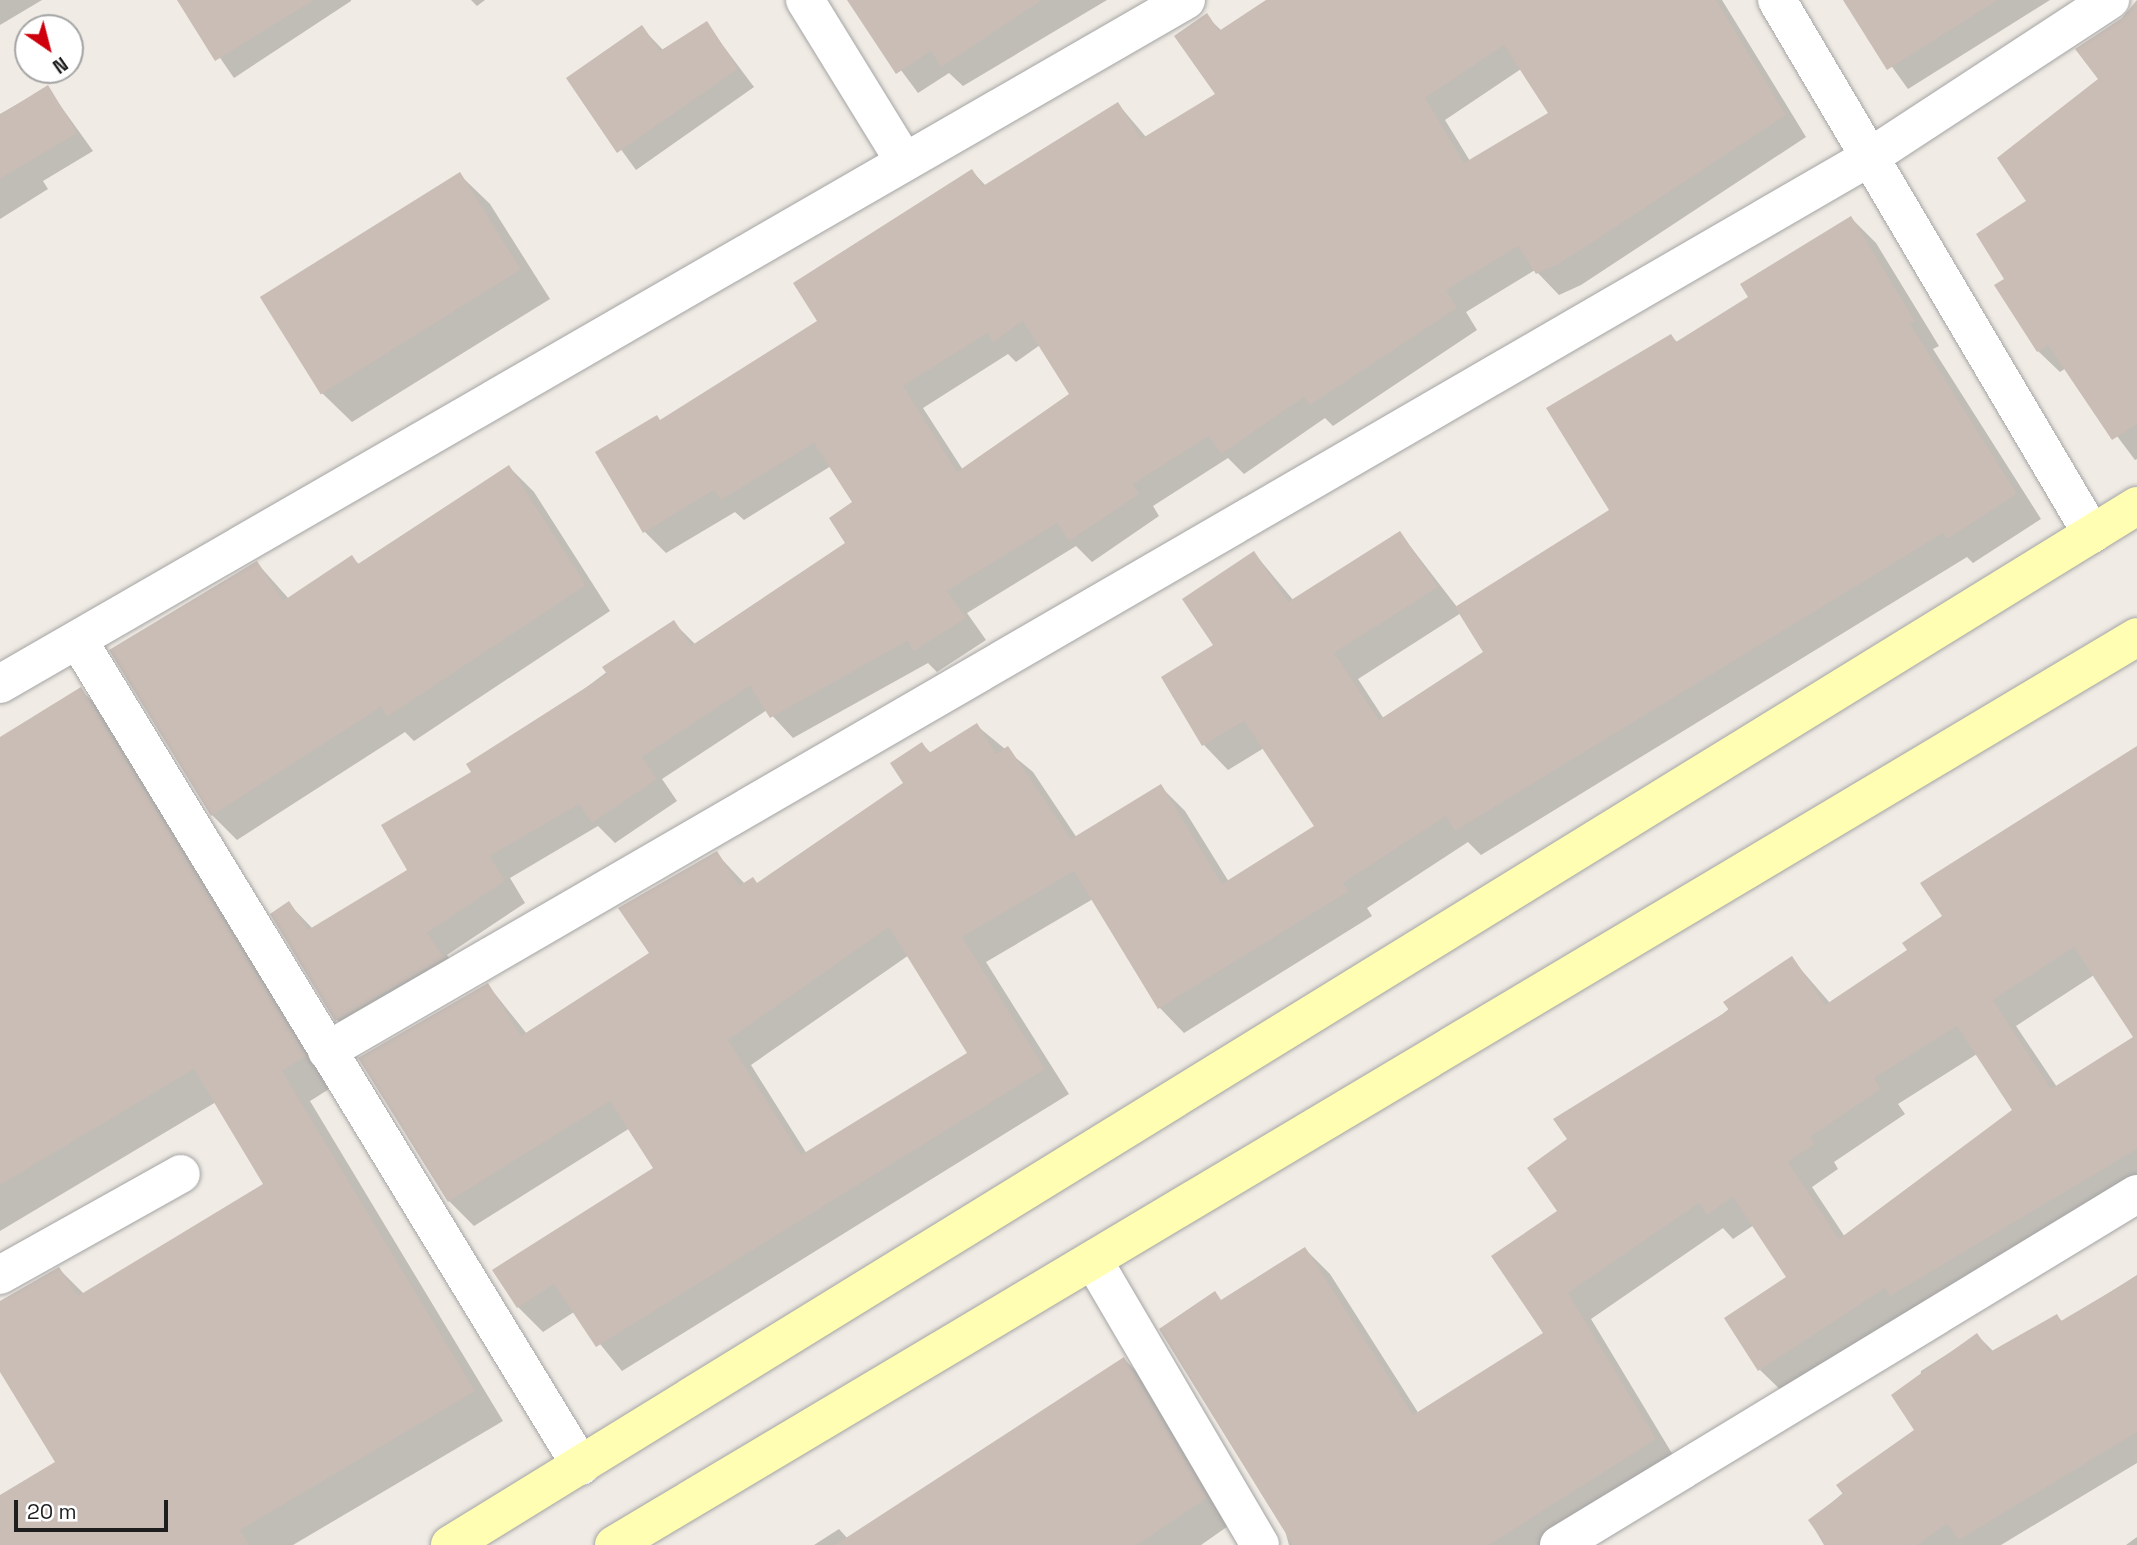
<!DOCTYPE html>
<style>
body{margin:0}
#map{position:relative;width:2137px;height:1545px;overflow:hidden;background:#f0ebe4;font-family:"Space Grotesk",sans-serif}
div>[style]{position:absolute}
.shadow>*{inset:0;background:#0003}
.building>*{inset:0;background:#c9bdb6;transform-origin:0 0}
.roads{filter:drop-shadow(0 0 2px #a5a5a5) drop-shadow(0 0 2px #a5a5a5)}
.minor>*{height:38px;margin:-19px;padding:0 19px;transform-origin:19px;border-radius:19px;background:#fff}
.secondary>*{height:38px;margin:-19px;padding:0 19px;transform-origin:19px;border-radius:19px;background:#fffeb3}
span{translate:-50% -50%;white-space:nowrap;text-align:center;line-height:1.15;-webkit-text-stroke:5px #fff;paint-order:stroke}
.north{position:absolute;left:14px;top:14px;width:70px;height:70px;box-sizing:border-box;background:#fff;border:2px solid #a5a5a5;border-radius:50%;rotate:145deg;font-size:19px;font-weight:700;line-height:28px;text-align:center;color:#1e1e1e}
.north::after{content:'';display:block;margin:auto;width:24px;height:32px;background:#cd000c;clip-path:polygon(50% 0,100% 100%,50% 72%,0 100%)}
.scale{position:absolute;left:14px;top:1500px;width:154px;height:32px;box-sizing:border-box;border:4px solid #1e1e1e;border-top:0;padding-left:9px;font-size:21px;line-height:24px;white-space:nowrap;color:#1e1e1e;-webkit-text-stroke:5px #fff;paint-order:stroke}
</style>
<div id="map">
<div class="shadow">
<div style="clip-path:polygon(0 0,42px 0,0 25px)"></div>
<div style="clip-path:polygon(180px 0,351px 0,351px 1px,234px 78px)"></div>
<div style="clip-path:polygon(471px 0,485px 0,477px 6px)"></div>
<div style="clip-path:polygon(849px 0,1107px 0,963px 86px,949px 73px,918px 93px)"></div>
<div style="clip-path:polygon(evenodd,1271px 0,1722px 0,1806px 137px,1581px 285px,1559px 295px,1535px 270px,1466px 312px,1477px 330px,1333px 426px,1325px 418px,1244px 474px,1228px 458px,1153px 506px,1159px 516px,1092px 562px,1076px 546px,967px 613px,986px 640px,937px 672px,928px 663px,793px 738px,767px 710px,662px 779px,677px 801px,615px 843px,598px 826px,510px 878px,525px 903px,447px 955px,464px 980px,358px 1041px,337px 1020px,289px 904px,313px 929px,410px 871px,473px 773px,673px 622px,696px 645px,847px 543px,855px 503px,831px 466px,744px 520px,735px 512px,666px 553px,645px 532px,661px 421px,820px 321px,972px 171px,986px 186px,1118px 104px,1146px 137px,1218px 95px,1206px 16px,1222px 31px,1271px 0,1521px 69px,1551px 114px,1470px 161px,1445px 120px,1521px 69px,1271px 0,1040px 345px,1071px 394px,963px 470px,923px 408px,1008px 354px,1016px 362px,1040px 345px)"></div>
<div style="clip-path:polygon(1844px 0,2050px 0,1908px 89px)"></div>
<div style="clip-path:polygon(2137px 5px,2137px 459px,2135px 460px,2066px 368px,2060px 372px,2038px 351px,2007px 279px,2029px 202px,2100px 80px,2123px 20px)"></div>
<div style="clip-path:polygon(706px 23px,754px 87px,636px 170px,569px 78px,642px 28px,664px 51px)"></div>
<div style="clip-path:polygon(47px 87px,93px 151px,43px 181px,48px 189px,0 219px,0 114px)"></div>
<div style="clip-path:polygon(460px 175px,490px 204px,550px 299px,352px 422px,322px 393px)"></div>
<div style="clip-path:polygon(evenodd,1851px 218px,1876px 243px,1939px 346px,1933px 349px,2041px 519px,1973px 563px,1967px 557px,1481px 855px,1468px 842px,1367px 908px,1372px 916px,1184px 1033px,1160px 1008px,1093px 899px,986px 962px,1069px 1094px,622px 1371px,574px 1312px,543px 1332px,518px 1307px,495px 1271px,656px 1169px,630px 1128px,474px 1226px,449px 1201px,488px 985px,527px 1034px,651px 954px,716px 853px,745px 884px,758px 884px,906px 784px,922px 744px,931px 753px,976px 725px,1033px 772px,1077px 838px,1161px 787px,1185px 811px,1229px 882px,1317px 826px,1264px 748px,1228px 770px,1204px 745px,1216px 646px,1254px 553px,1294px 601px,1400px 533px,1457px 607px,1612px 510px,1671px 336px,1678px 343px,1750px 298px,1851px 218px,1461px 613px,1486px 652px,1384px 719px,1358px 679px,1461px 613px,1851px 218px,909px 955px,969px 1053px,807px 1154px,751px 1065px,909px 955px)"></div>
<div style="clip-path:polygon(509px 467px,534px 492px,610px 611px,414px 741px,405px 732px,237px 840px,212px 815px,257px 563px,289px 599px,352px 558px,360px 565px)"></div>
<div style="clip-path:polygon(81px 690px,110px 719px,334px 1086px,310px 1101px,503px 1421px,293px 1545px,0 1545px,0 1498px,58px 1462px,0 1369px,0 1305px,59px 1269px,84px 1294px,266px 1184px,216px 1102px,0 1231px,0 739px)"></div>
<div style="clip-path:polygon(evenodd,2137px 748px,2137px 991px,2094px 975px,2016px 1026px,2057px 1087px,2137px 1036px,2137px 1188px,1785px 1394px,1760px 1370px,1788px 1277px,1754px 1225px,1733px 1239px,1723px 1228px,1591px 1319px,1679px 1465px,1553px 1545px,1289px 1545px,1222px 1301px,1305px 1249px,1330px 1274px,1419px 1414px,1545px 1333px,1570px 1139px,1791px 958px,1830px 1003px,1910px 951px,2137px 748px,1977px 1054px,2015px 1110px,1845px 1237px,1812px 1187px,1838px 1169px,1834px 1162px,1905px 1114px,1898px 1104px,1977px 1054px)"></div>
<div style="clip-path:polygon(2137px 1275px,2137px 1463px,2001px 1545px,1824px 1545px,1810px 1521px,1916px 1431px,1921px 1371px,1977px 1335px,1994px 1352px,2057px 1316px,2063px 1322px)"></div>
<div style="clip-path:polygon(1124px 1359px,1149px 1384px,1231px 1524px,1201px 1545px,814px 1545px,839px 1529px,848px 1539px)"></div>
<div style="clip-path:polygon(2137px 1537px,2137px 1545px,2126px 1545px)"></div>
</div>
<div class="building">
<div style="clip-path:polygon(177px 0,314px 0,215px 61px)"></div>
<div style="clip-path:polygon(847px 0,1042px 0,941px 67px,931px 51px,896px 74px)"></div>
<div style="clip-path:polygon(evenodd,1266px 0,1716px 0,1786px 115px,1559px 264px,1536px 274px,1518px 246px,1446px 290px,1457px 308px,1310px 405px,1304px 397px,1221px 454px,1209px 436px,1133px 484px,1139px 494px,1069px 541px,1057px 523px,947px 591px,966px 618px,914px 651px,907px 641px,770px 718px,750px 686px,642px 757px,657px 779px,592px 823px,579px 804px,490px 856px,505px 881px,427px 933px,444px 958px,335px 1021px,270px 914px,289px 901px,308px 930px,407px 870px,381px 825px,471px 772px,466px 764px,607px 674px,602px 667px,674px 620px,691px 646px,845px 543px,829px 518px,852px 502px,814px 443px,721px 500px,714px 490px,643px 533px,595px 452px,657px 415px,660px 420px,817px 321px,793px 283px,972px 169px,983px 186px,1118px 102px,1141px 139px,1215px 94px,1174px 36px,1207px 13px,1219px 31px,1266px 0,1504px 45px,1548px 113px,1464px 163px,1425px 98px,1504px 45px,1266px 0,1023px 321px,1069px 394px,957px 472px,903px 386px,987px 333px,993px 342px,1023px 321px)"></div>
<div style="clip-path:polygon(1843px 0,1998px 0,1887px 70px)"></div>
<div style="clip-path:polygon(2137px 0,2137px 424px,2112px 440px,2048px 345px,2037px 352px,1994px 285px,2004px 279px,1976px 234px,2026px 201px,1997px 158px,2098px 79px,2075px 49px,2122px 18px)"></div>
<div style="clip-path:polygon(707px 21px,738px 69px,617px 153px,566px 78px,642px 25px,660px 51px)"></div>
<div style="clip-path:polygon(48px 85px,77px 133px,0 179px,0 115px)"></div>
<div style="left:460px;top:172px;width:115px;height:236px;rotate:58deg"></div>
<div style="clip-path:polygon(evenodd,1851px 216px,1915px 321px,1910px 324px,2017px 494px,1947px 539px,1943px 533px,1455px 831px,1446px 816px,1343px 883px,1349px 891px,1158px 1009px,1074px 871px,962px 937px,1045px 1069px,596px 1347px,554px 1284px,517px 1308px,492px 1270px,653px 1168px,610px 1101px,448px 1202px,358px 1058px,488px 983px,521px 1036px,649px 953px,618px 908px,717px 851px,739px 886px,753px 877px,757px 883px,903px 783px,890px 763px,922px 742px,929px 753px,977px 723px,996px 754px,1008px 746px,1071px 839px,1161px 784px,1222px 884px,1314px 826px,1244px 721px,1202px 746px,1161px 677px,1213px 645px,1182px 599px,1254px 551px,1288px 602px,1400px 531px,1438px 587px,1334px 653px,1379px 720px,1483px 652px,1455px 607px,1609px 510px,1546px 408px,1671px 334px,1676px 342px,1748px 297px,1740px 284px,1851px 216px,889px 927px,967px 1053px,801px 1155px,728px 1040px,889px 927px)"></div>
<div style="clip-path:polygon(509px 465px,586px 585px,387px 717px,381px 707px,211px 816px,109px 650px,257px 561px,283px 601px,352px 555px,358px 564px)"></div>
<div style="clip-path:polygon(81px 687px,306px 1056px,282px 1071px,475px 1391px,240px 1530px,249px 1545px,0 1545px,0 1495px,55px 1462px,0 1372px,0 1301px,59px 1267px,78px 1296px,263px 1184px,194px 1069px,0 1185px,0 737px)"></div>
<div style="clip-path:polygon(evenodd,2137px 746px,2137px 1149px,1890px 1296px,1885px 1288px,1758px 1371px,1724px 1318px,1786px 1277px,1733px 1197px,1707px 1215px,1699px 1203px,1568px 1293px,1656px 1439px,1489px 1545px,1293px 1545px,1159px 1329px,1215px 1291px,1221px 1300px,1305px 1247px,1413px 1415px,1543px 1333px,1491px 1256px,1557px 1211px,1527px 1168px,1567px 1139px,1553px 1119px,1729px 1010px,1723px 1002px,1792px 956px,1825px 1005px,1907px 950px,1902px 943px,1942px 916px,1920px 883px,2137px 746px,2074px 947px,2133px 1037px,2051px 1089px,1993px 1000px,2074px 947px,2137px 746px,1957px 1026px,2012px 1110px,1839px 1239px,1788px 1162px,1815px 1144px,1810px 1137px,1881px 1089px,1874px 1078px,1957px 1026px)"></div>
<div style="clip-path:polygon(2137px 1276px,2137px 1432px,1959px 1540px,1947px 1524px,1917px 1545px,1826px 1545px,1808px 1520px,1843px 1494px,1836px 1485px,1914px 1430px,1891px 1395px,1977px 1333px,1990px 1352px,2057px 1314px,2061px 1321px)"></div>
<div style="clip-path:polygon(1124px 1357px,1207px 1498px,1137px 1545px,835px 1545px)"></div>
</div>
<div class="roads">
<div class="minor">
<div style="left:805px;top:0;width:189px;rotate:58.4deg"></div>
<div style="left:1777px;top:0;width:620px;rotate:59.46deg"></div>
<div style="left:78px;top:640px;width:967px;rotate:58.66deg"></div>
<div style="left:0;top:684px;width:1369px;rotate:-29.97deg"></div>
<div style="left:327px;top:1051px;width:1783px;rotate:-30.09deg"></div>
<div style="left:1870px;top:157px;width:287px;rotate:-33.2deg"></div>
<div style="left:1093px;top:1260px;width:330px;rotate:59.6deg"></div>
<div style="left:0;top:1275px;width:207px;rotate:-29.2deg"></div>
<div style="left:1559px;top:1545px;width:676px;rotate:-31.27deg"></div>
</div>
<div class="secondary">
<div style="left:450px;top:1545px;width:1981px;rotate:-31.63deg"></div>
<div style="left:614px;top:1545px;width:1773px;rotate:-30.8deg"></div>
</div>
</div>
<div class="north">N</div>
<div class="scale">20 m</div>
</div>
